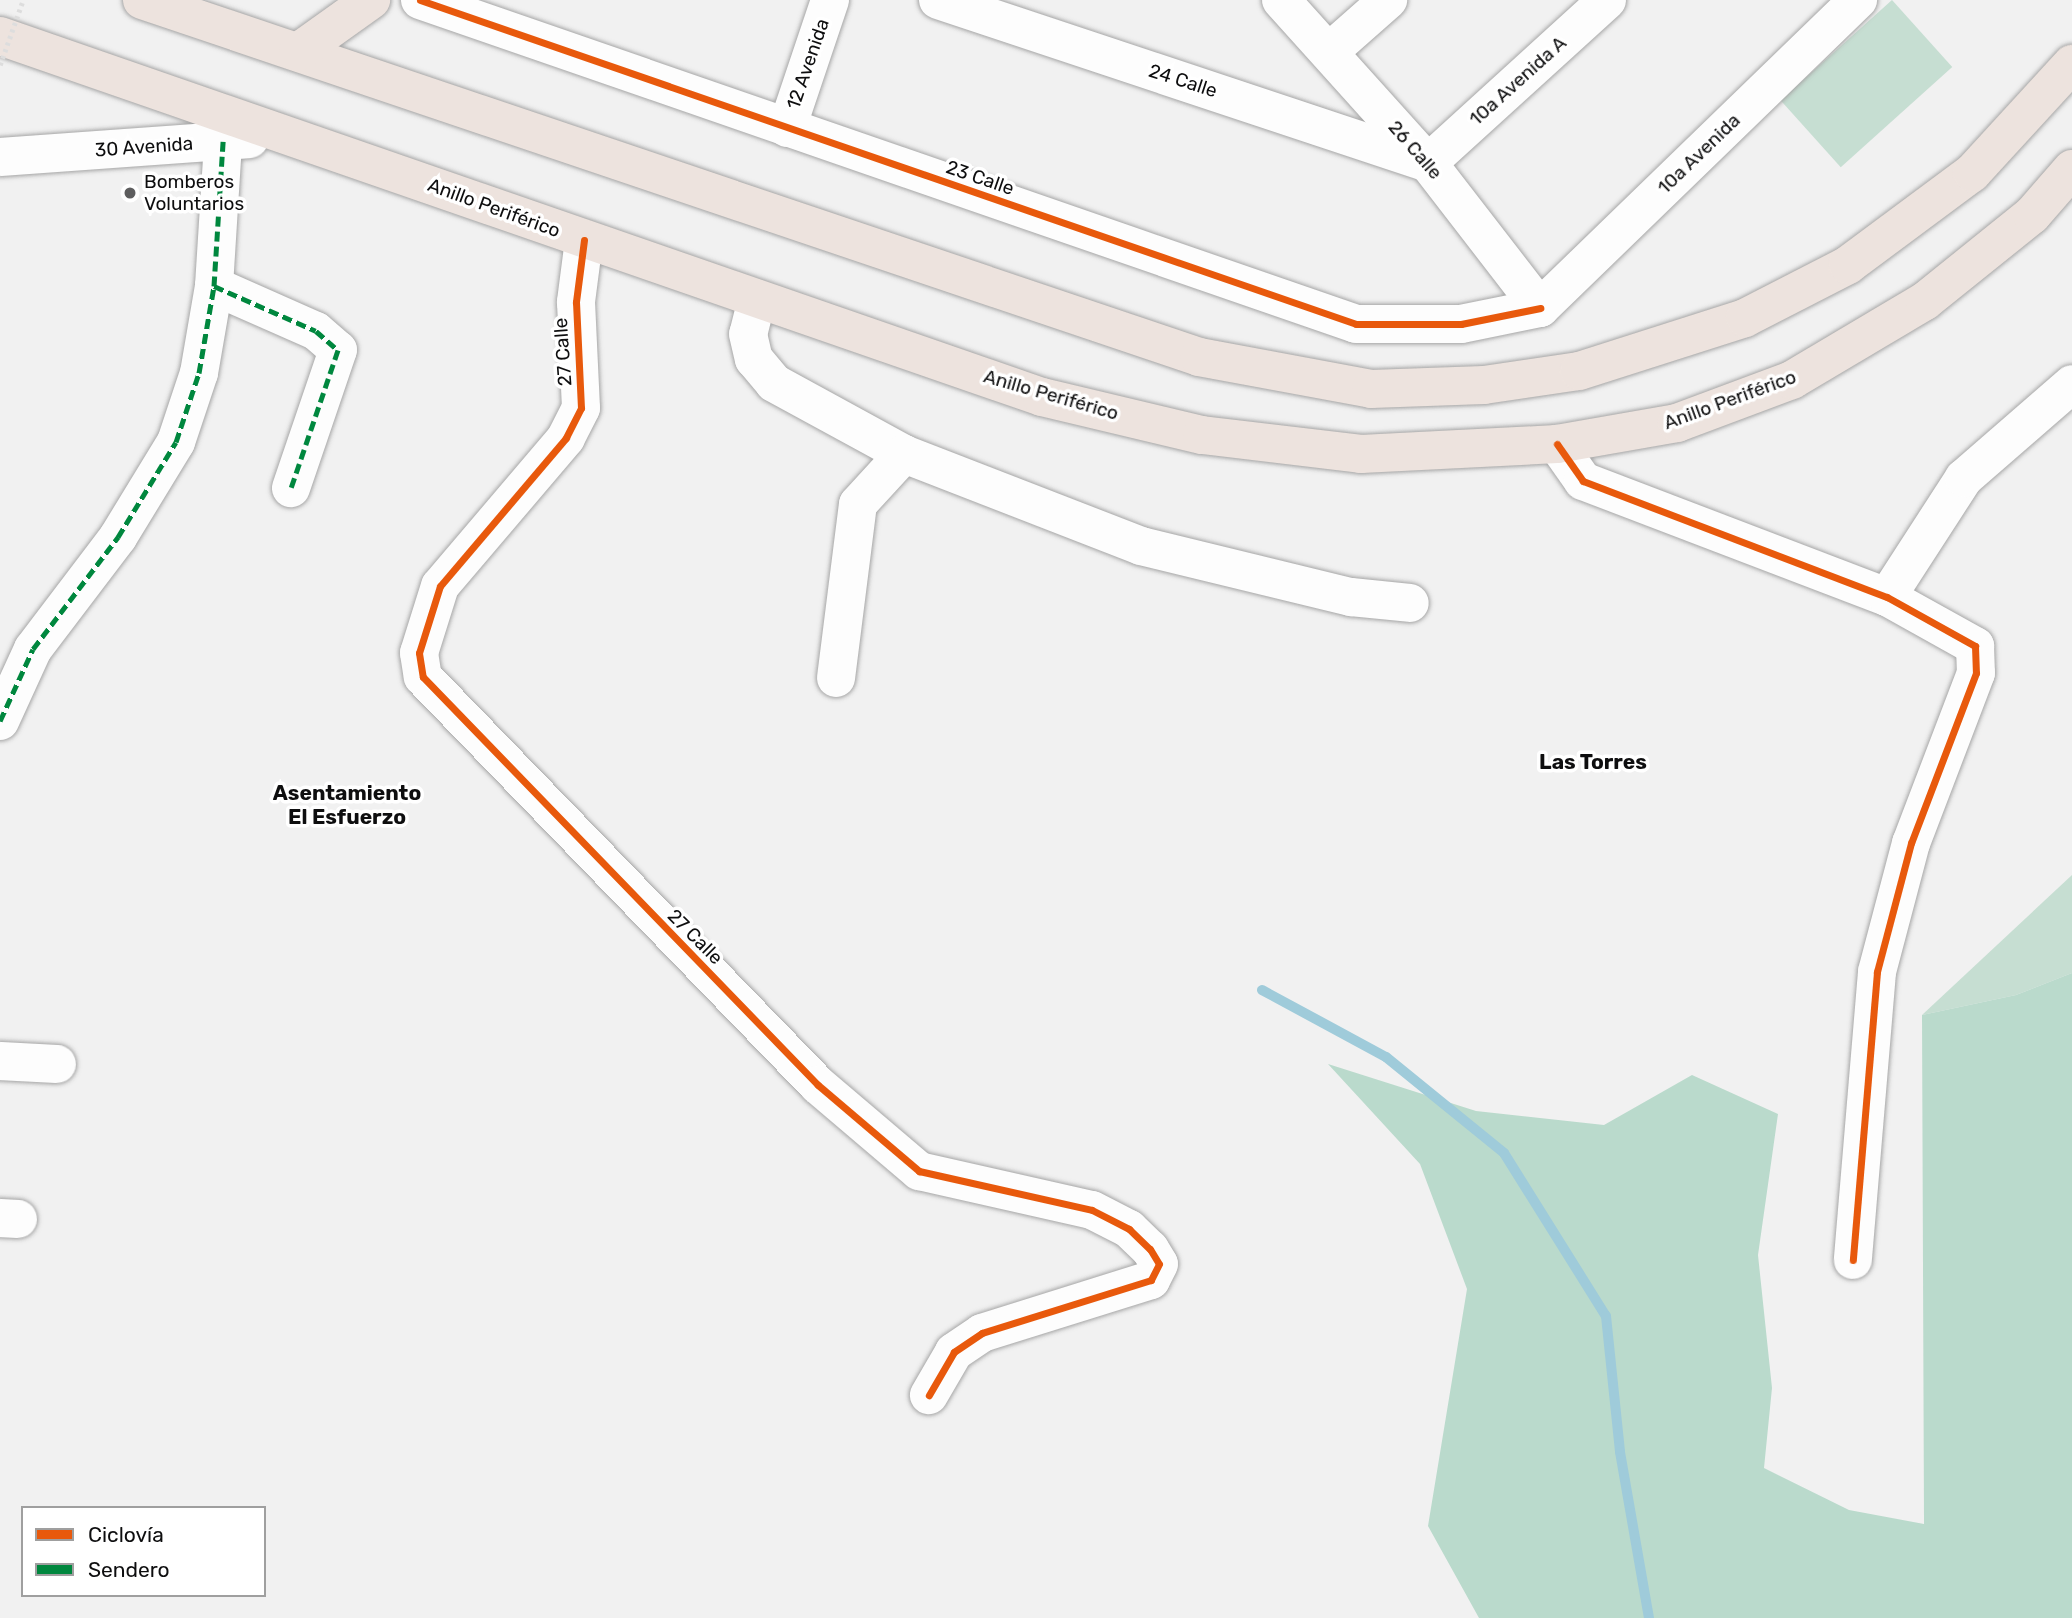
<!DOCTYPE html>
<meta charset="utf-8">
<style>
body{margin:0}
#map{position:relative;width:2072px;height:1618px;overflow:hidden;background:#f1f1f1;font-family:Rubik,sans-serif}
div>[style]{position:absolute}
.green>*{inset:0;background:#c6ded2;transform-origin:0 0}
.forest>*{inset:0;background:#badacc}
.stream>*{height:10px;margin:-5px;padding:0 5px;transform-origin:5px;border-radius:5px;background:#9fcbda}
.roads{filter:drop-shadow(0 0 2px #a6a6a6) drop-shadow(0 0 2px #a6a6a6)}
.minor>*{height:38px;margin:-19px;padding:0 19px;transform-origin:19px;border-radius:19px;background:#fdfdfd}
.highway>*{height:38px;margin:-19px;padding:0 19px;transform-origin:19px;border-radius:19px;background:#ede3de}
.path-bridge>*{height:4.5px;margin-top:-2.25px;transform-origin:0;background:repeating-linear-gradient(90deg,#ddd 0 3.5px,transparent 0 7px)}
.quiet>*{height:5px;margin-top:-2.5px;transform-origin:0;background:repeating-linear-gradient(90deg,#00873e 0 10px,transparent 0 15px)}
.cycleway>*{height:7px;margin:-3.5px;padding:0 3.5px;transform-origin:3.5px;border-radius:3.5px;background:#e8590c}
.dots>*{width:19px;height:19px;translate:-50% -50%;box-sizing:border-box;border:4px solid #fff;border-radius:50%}
span{translate:-50% -50%;white-space:nowrap;text-align:center;line-height:1.15;-webkit-text-stroke:7px #fff;paint-order:stroke}
.street-label{font-size:19px;color:#0e0e0f}
.poi-label{font-size:19px;color:#0e0e0f}
.left{translate:0 -50%;text-align:left}
.neighbourhood-label{font-size:21px;color:#0e0e0f;font-weight:700}
.legend{position:absolute;left:21px;top:1506px;width:245px;height:91px;box-sizing:border-box;background:#fff;border:2px solid #9f9f9f;margin:0;padding:9px 12px;list-style:none;font-size:21px;color:#0e0e0f}
.legend li{display:flex;align-items:center;gap:14px;height:35px}
.legend b{width:35px;border:2px solid #9f9f9f}
</style>
<div id="map">
<div class="green">
<div style="left:1892px;top:0;width:90px;height:150px;rotate:48deg"></div>
<div style="clip-path:polygon(2072px 875px,2072px 973px,2016px 995px,1922px 1015px)"></div>
</div>
<div class="forest">
<div style="clip-path:polygon(2072px 973px,2072px 1618px,1479px 1618px,1428px 1526px,1467px 1289px,1420px 1164px,1328px 1064px,1476px 1111px,1604px 1125px,1692px 1075px,1778px 1114px,1758px 1255px,1772px 1388px,1764px 1468px,1849px 1510px,1924px 1524px,1922px 1015px,2016px 995px)"></div>
</div>
<div class="stream">
<div style="left:1262px;top:990px;width:141px;rotate:28.4deg"></div>
<div style="left:1386px;top:1057px;width:152px;rotate:39.1deg"></div>
<div style="left:1504px;top:1153px;width:192px;rotate:58deg"></div>
<div style="left:1606px;top:1316px;width:137px;rotate:84.1deg"></div>
<div style="left:1620px;top:1452px;width:169px;rotate:80.1deg"></div>
</div>
<div class="roads">
<div class="minor">
<div style="left:420px;top:0;width:990px;rotate:19.09deg"></div>
<div style="left:1356px;top:324px;width:105px"></div>
<div style="left:1461px;top:324px;width:81px;rotate:-11.4deg"></div>
<div style="left:938px;top:0;width:516px;rotate:18.4deg"></div>
<div style="left:1428px;top:163px;width:242px;rotate:-42.3deg"></div>
<div style="left:1281px;top:0;width:219px;rotate:48deg"></div>
<div style="left:1428px;top:163px;width:183px;rotate:52.3deg"></div>
<div style="left:1329px;top:52px;width:79px;rotate:-41.4deg"></div>
<div style="left:787px;top:128px;width:135px;rotate:-71.4deg"></div>
<div style="left:0;top:157px;width:250px;rotate:-4.1deg"></div>
<div style="left:584px;top:240px;width:63px;rotate:97.4deg"></div>
<div style="left:576px;top:302px;width:106px;rotate:87.3deg"></div>
<div style="left:581px;top:408px;width:34px;rotate:117deg"></div>
<div style="left:566px;top:438px;width:194px;rotate:130.4deg"></div>
<div style="left:440px;top:586px;width:70px;rotate:107.4deg"></div>
<div style="left:419px;top:653px;width:24px;rotate:81deg"></div>
<div style="left:423px;top:677px;width:568px;rotate:45.93deg"></div>
<div style="left:818px;top:1085px;width:133px;rotate:40.4deg"></div>
<div style="left:919px;top:1171px;width:177px;rotate:12.7deg"></div>
<div style="left:1092px;top:1210px;width:42px;rotate:27.2deg"></div>
<div style="left:1129px;top:1229px;width:29px;rotate:44deg"></div>
<div style="left:1150px;top:1249px;width:17px;rotate:59deg"></div>
<div style="left:1159px;top:1264px;width:18px;rotate:117deg"></div>
<div style="left:1151px;top:1280px;width:177px;rotate:162.6deg"></div>
<div style="left:982px;top:1333px;width:34px;rotate:146deg"></div>
<div style="left:954px;top:1352px;width:50px;rotate:120.2deg"></div>
<div style="left:214px;top:286px;width:111px;rotate:23.8deg"></div>
<div style="left:316px;top:331px;width:29px;rotate:41deg"></div>
<div style="left:338px;top:350px;width:146px;rotate:108.8deg"></div>
<div style="left:757px;top:299px;width:36px;rotate:104deg"></div>
<div style="left:748px;top:334px;width:26px;rotate:77deg"></div>
<div style="left:754px;top:359px;width:31px;rotate:50deg"></div>
<div style="left:774px;top:383px;width:148px;rotate:28.6deg"></div>
<div style="left:904px;top:454px;width:254px;rotate:21.2deg"></div>
<div style="left:1141px;top:546px;width:216px;rotate:13.7deg"></div>
<div style="left:1351px;top:597px;width:59px;rotate:5.8deg"></div>
<div style="left:1540px;top:308px;width:443px;rotate:-44.1deg"></div>
<div style="left:1557px;top:444px;width:45px;rotate:54.9deg"></div>
<div style="left:1583px;top:481px;width:325px;rotate:20.9deg"></div>
<div style="left:1887px;top:597px;width:101px;rotate:29.1deg"></div>
<div style="left:1975px;top:646px;width:27px;rotate:88deg"></div>
<div style="left:1976px;top:673px;width:182px;rotate:110.9deg"></div>
<div style="left:1911px;top:843px;width:133px;rotate:104.8deg"></div>
<div style="left:1877px;top:972px;width:289px;rotate:94.8deg"></div>
<div style="left:1887px;top:597px;width:142px;rotate:-57.1deg"></div>
<div style="left:1964px;top:478px;width:143px;rotate:-41deg"></div>
<div style="left:836px;top:678px;width:175px;rotate:-82.8deg"></div>
<div style="left:858px;top:504px;width:68px;rotate:-47.4deg"></div>
<div style="left:0;top:721px;width:79px;rotate:-65.4deg"></div>
<div style="left:33px;top:649px;width:141px;rotate:-52.8deg"></div>
<div style="left:118px;top:537px;width:111px;rotate:-58.6deg"></div>
<div style="left:176px;top:442px;width:73px;rotate:-71.6deg"></div>
<div style="left:199px;top:373px;width:88px;rotate:-80.2deg"></div>
<div style="left:214px;top:286px;width:145px;rotate:-86.4deg"></div>
<div style="left:0;top:1061px;width:57px;rotate:3deg"></div>
<div style="left:0;top:1218px;width:18px;rotate:3deg"></div>
</div>
<div class="highway">
<div style="left:142px;top:0;width:1116px;rotate:18.66deg"></div>
<div style="left:1199px;top:357px;width:175px;rotate:10.5deg"></div>
<div style="left:1371px;top:389px;width:113px;rotate:-2deg"></div>
<div style="left:1484px;top:385px;width:96px;rotate:-8.4deg"></div>
<div style="left:1579px;top:371px;width:174px;rotate:-17.7deg"></div>
<div style="left:1745px;top:318px;width:116px;rotate:-27.2deg"></div>
<div style="left:1848px;top:265px;width:154px;rotate:-36.6deg"></div>
<div style="left:1972px;top:173px;width:148px;rotate:-47.5deg"></div>
<div style="left:0;top:36px;width:1103px;rotate:19.11deg"></div>
<div style="left:1042px;top:397px;width:164px;rotate:13.4deg"></div>
<div style="left:1202px;top:435px;width:160px;rotate:6.8deg"></div>
<div style="left:1361px;top:454px;width:196px;rotate:-2.9deg"></div>
<div style="left:1557px;top:444px;width:122px;rotate:-9.9deg"></div>
<div style="left:1677px;top:423px;width:123px;rotate:-20.5deg"></div>
<div style="left:1792px;top:380px;width:155px;rotate:-30.7deg"></div>
<div style="left:1925px;top:301px;width:137px;rotate:-38.8deg"></div>
<div style="left:2032px;top:215px;width:61px;rotate:-49deg"></div>
<div style="left:298px;top:52px;width:90px;rotate:-35.5deg"></div>
</div>
</div>
<div class="path-bridge">
<div style="left:0;top:65px;width:69px;rotate:-70.5deg"></div>
</div>
<div class="quiet">
<div style="left:214px;top:286px;width:111px;rotate:23.8deg"></div>
<div style="left:316px;top:331px;width:29px;rotate:41deg"></div>
<div style="left:338px;top:350px;width:146px;rotate:108.8deg"></div>
<div style="left:0;top:721px;width:79px;rotate:-65.4deg"></div>
<div style="left:33px;top:649px;width:141px;rotate:-52.8deg"></div>
<div style="left:118px;top:537px;width:111px;rotate:-58.6deg"></div>
<div style="left:176px;top:442px;width:73px;rotate:-71.6deg"></div>
<div style="left:199px;top:373px;width:88px;rotate:-80.2deg"></div>
<div style="left:214px;top:286px;width:145px;rotate:-86.4deg"></div>
</div>
<div class="cycleway">
<div style="left:420px;top:0;width:990px;rotate:19.09deg"></div>
<div style="left:1356px;top:324px;width:105px"></div>
<div style="left:1461px;top:324px;width:81px;rotate:-11.4deg"></div>
<div style="left:584px;top:240px;width:63px;rotate:97.4deg"></div>
<div style="left:576px;top:302px;width:106px;rotate:87.3deg"></div>
<div style="left:581px;top:408px;width:34px;rotate:117deg"></div>
<div style="left:566px;top:438px;width:194px;rotate:130.4deg"></div>
<div style="left:440px;top:586px;width:70px;rotate:107.4deg"></div>
<div style="left:419px;top:653px;width:24px;rotate:81deg"></div>
<div style="left:423px;top:677px;width:568px;rotate:45.93deg"></div>
<div style="left:818px;top:1085px;width:133px;rotate:40.4deg"></div>
<div style="left:919px;top:1171px;width:177px;rotate:12.7deg"></div>
<div style="left:1092px;top:1210px;width:42px;rotate:27.2deg"></div>
<div style="left:1129px;top:1229px;width:29px;rotate:44deg"></div>
<div style="left:1150px;top:1249px;width:17px;rotate:59deg"></div>
<div style="left:1159px;top:1264px;width:18px;rotate:117deg"></div>
<div style="left:1151px;top:1280px;width:177px;rotate:162.6deg"></div>
<div style="left:982px;top:1333px;width:34px;rotate:146deg"></div>
<div style="left:954px;top:1352px;width:50px;rotate:120.2deg"></div>
<div style="left:1557px;top:444px;width:45px;rotate:54.9deg"></div>
<div style="left:1583px;top:481px;width:325px;rotate:20.9deg"></div>
<div style="left:1887px;top:597px;width:101px;rotate:29.1deg"></div>
<div style="left:1975px;top:646px;width:27px;rotate:88deg"></div>
<div style="left:1976px;top:673px;width:182px;rotate:110.9deg"></div>
<div style="left:1911px;top:843px;width:133px;rotate:104.8deg"></div>
<div style="left:1877px;top:972px;width:289px;rotate:94.8deg"></div>
</div>
<div class="dots">
<div style="left:130px;top:193px;background:#5d5d5e"></div>
</div>
<div class="street-label">
<span style="left:808px;top:64px;rotate:-71deg">12 Avenida</span>
<span style="left:1183px;top:81px;rotate:18deg">24 Calle</span>
<span style="left:1518px;top:81px;rotate:-42deg">10a Avenida A</span>
<span style="left:144px;top:147px;rotate:-4deg">30 Avenida</span>
<span style="left:1415px;top:150px;rotate:49deg">26 Calle</span>
<span style="left:1699px;top:154px;rotate:-44deg">10a Avenida</span>
<span style="left:980px;top:178px;rotate:19deg">23 Calle</span>
<span style="left:494px;top:208px;rotate:20deg">Anillo Periférico</span>
<span style="left:563px;top:352px;rotate:-94deg">27 Calle</span>
<span style="left:1051px;top:395px;rotate:16deg">Anillo Periférico</span>
<span style="left:1730px;top:400px;rotate:-20deg">Anillo Periférico</span>
<span style="left:695px;top:937px;rotate:45deg">27 Calle</span>
</div>
<div class="poi-label">
<span class="left" style="left:144px;top:193px">Bomberos<br>Voluntarios</span>
</div>
<div class="neighbourhood-label">
<span style="left:1593px;top:762px">Las Torres</span>
<span style="left:347px;top:805px">Asentamiento<br>El Esfuerzo</span>
</div>
<ul class="legend">
<li><b style="height:9px;background:#e8590c"></b>Ciclovía</li>
<li><b style="height:9px;background:#00873e"></b>Sendero</li>
</ul>
</div>
